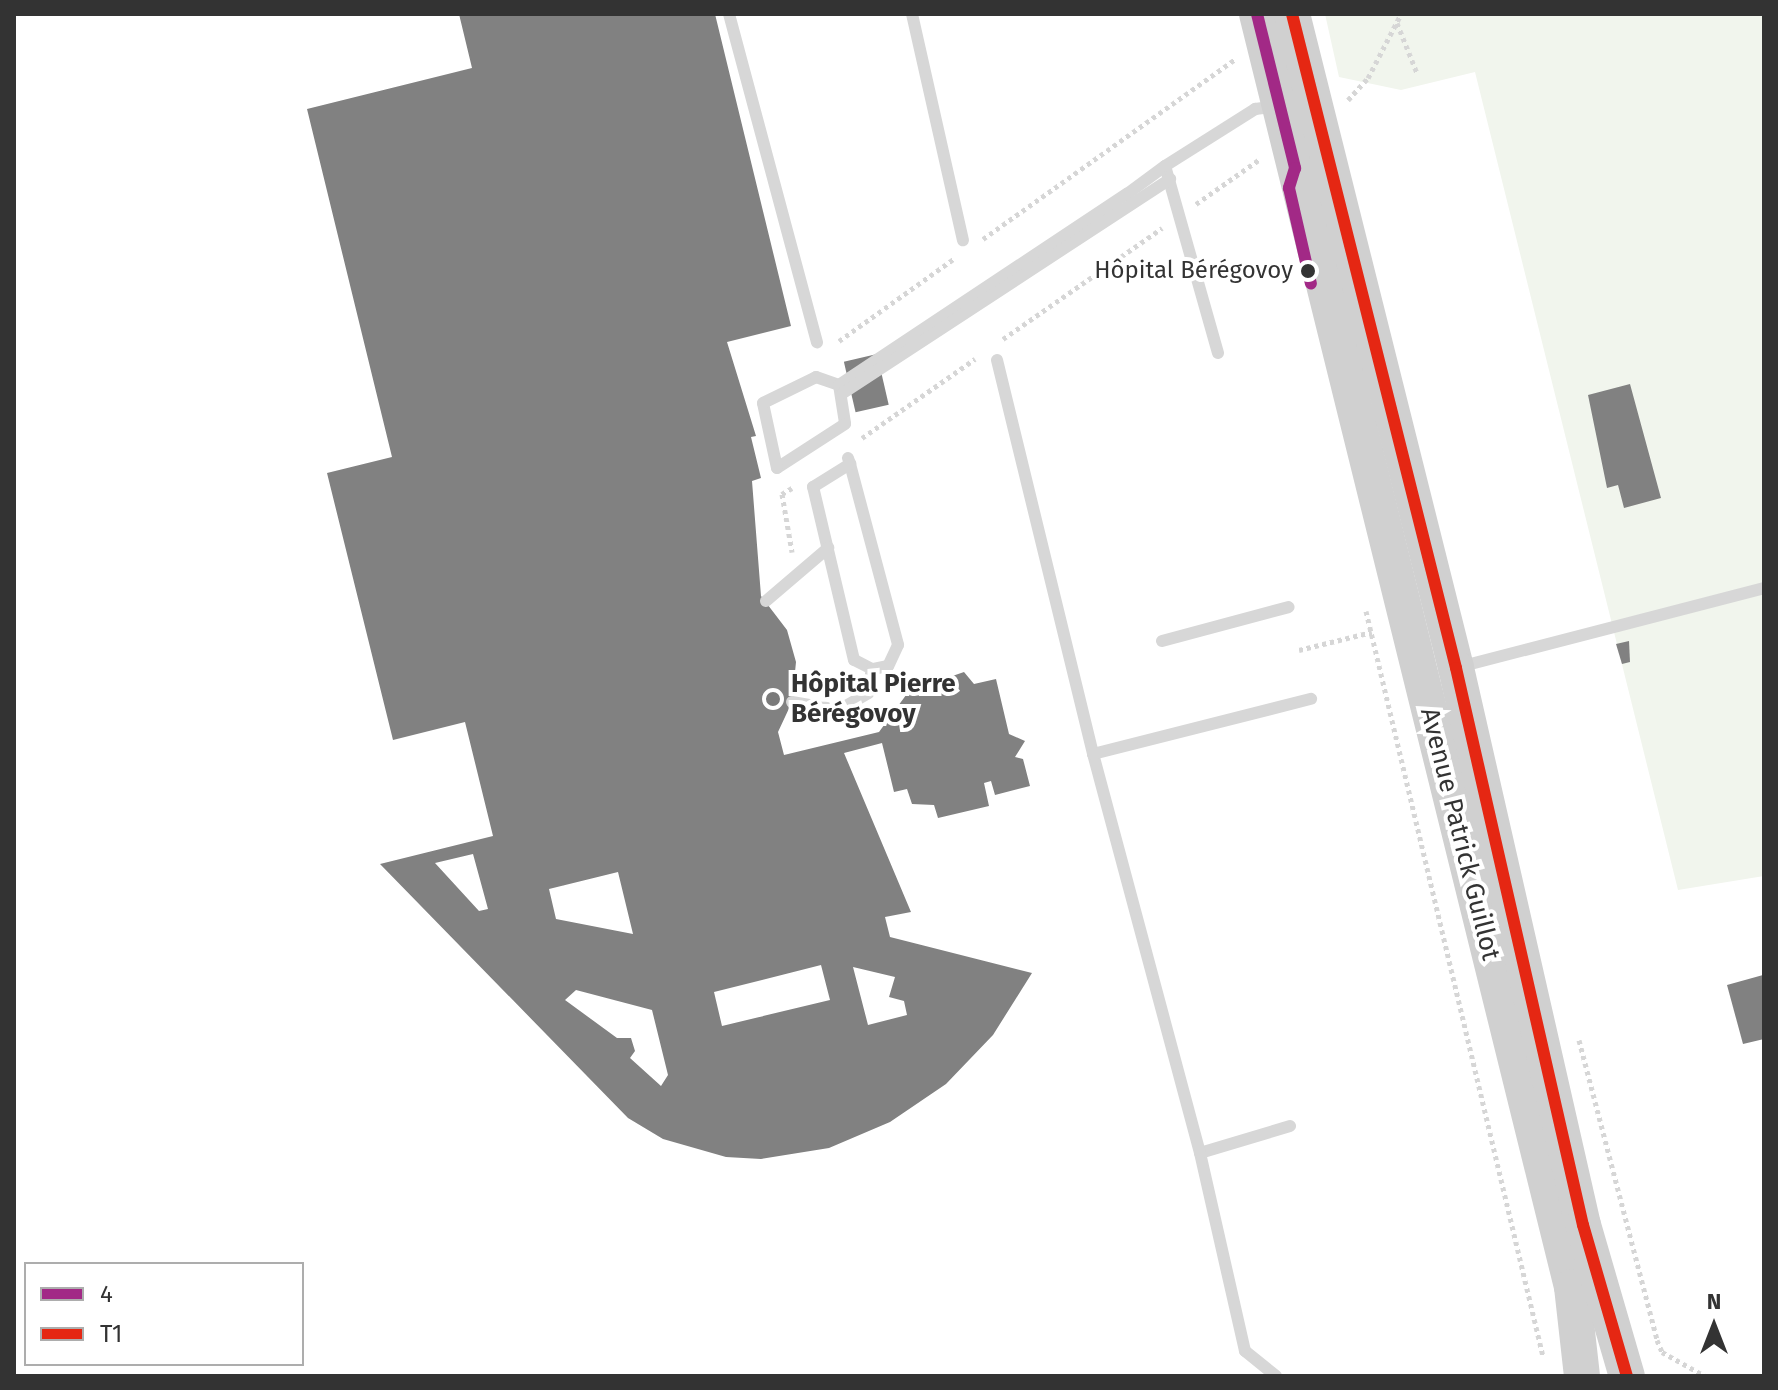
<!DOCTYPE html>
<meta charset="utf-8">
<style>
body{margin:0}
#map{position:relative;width:1778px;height:1390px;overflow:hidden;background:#fff;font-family:"Fira Sans",sans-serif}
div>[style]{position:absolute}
.green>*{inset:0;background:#f1f5ed}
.building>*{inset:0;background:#818181;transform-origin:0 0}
.path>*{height:5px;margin-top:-2.5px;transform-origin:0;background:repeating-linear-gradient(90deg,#d6d6d6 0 4px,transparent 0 8px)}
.lane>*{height:12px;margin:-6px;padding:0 6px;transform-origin:6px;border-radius:6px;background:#d7d7d7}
.secondary>*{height:36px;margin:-18px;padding:0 18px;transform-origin:18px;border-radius:18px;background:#d0d0d0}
.lane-bridge>*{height:12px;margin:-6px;padding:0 6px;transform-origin:6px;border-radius:6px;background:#d7d7d7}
.bus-1>*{height:12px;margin:-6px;padding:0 6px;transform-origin:6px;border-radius:6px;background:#a22986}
.bus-2>*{height:12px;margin:-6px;padding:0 6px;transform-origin:6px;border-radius:6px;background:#e52713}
.dots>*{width:22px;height:22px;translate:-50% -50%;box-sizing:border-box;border:4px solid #fff;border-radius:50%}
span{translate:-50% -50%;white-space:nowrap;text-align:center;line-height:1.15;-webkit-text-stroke:8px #fff;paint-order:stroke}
.bus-label{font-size:24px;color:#333}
.right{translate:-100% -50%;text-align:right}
.poi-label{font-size:26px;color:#333;font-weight:700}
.left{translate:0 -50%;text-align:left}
.street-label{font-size:26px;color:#333}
.frame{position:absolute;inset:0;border:16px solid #333;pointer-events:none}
.legend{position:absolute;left:24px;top:1262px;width:280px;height:104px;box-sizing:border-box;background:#fff;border:2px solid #adadad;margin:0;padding:10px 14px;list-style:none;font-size:24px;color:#333}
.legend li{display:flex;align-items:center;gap:16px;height:40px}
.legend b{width:40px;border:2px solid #adadad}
.north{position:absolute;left:1674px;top:1286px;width:80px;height:80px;-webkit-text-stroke:6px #fff;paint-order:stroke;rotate:0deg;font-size:22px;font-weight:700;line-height:32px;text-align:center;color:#333}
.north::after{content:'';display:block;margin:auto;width:28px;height:36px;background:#333;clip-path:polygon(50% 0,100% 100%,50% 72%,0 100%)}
</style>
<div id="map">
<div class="green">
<div style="clip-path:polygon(1325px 14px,1764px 14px,1764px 876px,1678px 890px,1475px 72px,1401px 90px,1339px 77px)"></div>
</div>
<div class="building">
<div style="clip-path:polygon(evenodd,459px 14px,715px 14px,791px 326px,727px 342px,756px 436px,751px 437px,761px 478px,752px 481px,761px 596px,787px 630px,796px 662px,792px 702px,778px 732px,784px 755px,879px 732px,909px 691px,964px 672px,974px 684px,996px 679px,1009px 734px,1025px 741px,1015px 757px,1023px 759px,1030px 786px,995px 795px,991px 781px,984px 783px,989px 806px,938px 818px,934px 805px,912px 804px,907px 789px,894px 792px,882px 743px,844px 753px,911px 912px,885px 917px,890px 937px,1032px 973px,993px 1035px,946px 1084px,890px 1122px,829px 1148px,761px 1159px,726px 1157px,663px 1139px,628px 1118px,380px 864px,493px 836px,465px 722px,393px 740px,327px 473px,392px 457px,307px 109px,472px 68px,459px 14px,473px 854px,488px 909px,479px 911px,435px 863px,473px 854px,459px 14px,618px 872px,633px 934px,556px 919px,549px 889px,618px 872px,459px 14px,821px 965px,830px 1000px,722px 1026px,714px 992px,821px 965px,459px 14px,853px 967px,895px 977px,889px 997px,904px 1001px,907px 1015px,868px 1025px,853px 967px,459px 14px,576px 990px,652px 1010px,668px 1075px,661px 1086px,630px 1058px,635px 1051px,631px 1038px,617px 1038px,565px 1000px,576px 990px)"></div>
<div style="left:877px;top:354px;width:52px;height:34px;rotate:77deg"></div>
<div style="clip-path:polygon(1630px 384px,1661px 498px,1624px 508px,1618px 485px,1607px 488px,1588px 395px)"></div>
<div style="clip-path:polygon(1629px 641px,1630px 662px,1622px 664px,1616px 644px)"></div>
<div style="clip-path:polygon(1763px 975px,1764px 1039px,1743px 1044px,1727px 985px)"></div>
</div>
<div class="path">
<div style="left:1397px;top:23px;width:54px;rotate:68.2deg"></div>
<div style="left:1348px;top:100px;width:30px;rotate:-48deg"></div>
<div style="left:1368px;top:78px;width:72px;rotate:-62.7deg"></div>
<div style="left:1196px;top:204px;width:78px;rotate:-35.1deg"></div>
<div style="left:983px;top:239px;width:310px;rotate:-35.5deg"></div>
<div style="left:1003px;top:339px;width:194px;rotate:-34.9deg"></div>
<div style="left:839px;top:341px;width:143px;rotate:-35.6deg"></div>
<div style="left:862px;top:438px;width:138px;rotate:-35deg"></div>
<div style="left:792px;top:488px;width:12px;rotate:149deg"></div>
<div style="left:782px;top:494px;width:59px;rotate:80.2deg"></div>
<div style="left:1366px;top:611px;width:766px;rotate:76.64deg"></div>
<div style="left:1299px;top:650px;width:75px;rotate:-13.9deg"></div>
<div style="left:1579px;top:1040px;width:310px;rotate:75.4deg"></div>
<div style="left:1657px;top:1340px;width:13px;rotate:67deg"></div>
<div style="left:1662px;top:1352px;width:49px;rotate:29.2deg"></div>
</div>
<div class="lane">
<div style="left:729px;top:14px;width:340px;rotate:75deg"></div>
<div style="left:912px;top:14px;width:232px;rotate:77.3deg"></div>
<div style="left:1127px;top:194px;width:47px;rotate:-36.4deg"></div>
<div style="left:1218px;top:353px;width:194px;rotate:-105.8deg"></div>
<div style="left:1165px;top:166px;width:107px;rotate:-32.3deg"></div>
<div style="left:1255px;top:109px;width:23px;rotate:-7deg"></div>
<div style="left:997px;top:360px;width:406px;rotate:76.3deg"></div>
<div style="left:848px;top:458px;width:6px;rotate:72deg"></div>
<div style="left:850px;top:464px;width:187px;rotate:75.1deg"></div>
<div style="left:898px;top:645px;width:23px;rotate:115deg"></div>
<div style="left:888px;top:666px;width:16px;rotate:169deg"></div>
<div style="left:872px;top:669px;width:20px;rotate:-153deg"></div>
<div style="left:854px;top:660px;width:178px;rotate:-103.3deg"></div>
<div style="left:813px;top:487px;width:44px;rotate:-31.9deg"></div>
<div style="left:766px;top:601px;width:82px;rotate:-40.5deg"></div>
<div style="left:1162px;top:641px;width:131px;rotate:-15deg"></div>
<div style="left:1459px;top:667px;width:315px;rotate:-14.5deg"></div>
<div style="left:792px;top:702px;width:48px;rotate:9.7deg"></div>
<div style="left:839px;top:710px;width:34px;rotate:-30deg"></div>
<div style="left:868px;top:693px;width:24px;rotate:-81deg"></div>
<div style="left:1200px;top:1153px;width:94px;rotate:-16.7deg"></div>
<div style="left:1276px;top:1376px;width:40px;rotate:-141deg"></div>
<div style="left:1245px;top:1351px;width:203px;rotate:-102.8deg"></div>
<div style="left:1200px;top:1153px;width:413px;rotate:-105deg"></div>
<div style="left:1093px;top:754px;width:225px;rotate:-14.2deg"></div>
</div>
<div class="secondary">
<div style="left:1257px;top:14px;width:1311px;rotate:76.1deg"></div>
<div style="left:1572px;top:1287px;width:90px;rotate:83.6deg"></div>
<div style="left:1292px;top:14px;width:674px;rotate:75.92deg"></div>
<div style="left:1456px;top:668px;width:571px;rotate:77.16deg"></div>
<div style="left:1583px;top:1225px;width:157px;rotate:73.8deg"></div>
</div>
<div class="lane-bridge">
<div style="left:839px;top:385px;width:39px;rotate:81deg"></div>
<div style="left:845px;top:424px;width:81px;rotate:147.1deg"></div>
<div style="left:777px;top:468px;width:66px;rotate:-102.2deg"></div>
<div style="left:763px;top:403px;width:59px;rotate:-26.1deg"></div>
<div style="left:816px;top:377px;width:24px;rotate:19deg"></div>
<div style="left:839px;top:385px;width:346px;rotate:-33.6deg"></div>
<div style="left:843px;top:393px;width:391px;rotate:-33.2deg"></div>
</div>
<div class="bus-1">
<div style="left:1257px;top:14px;width:159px;rotate:76.1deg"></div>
<div style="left:1295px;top:168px;width:21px;rotate:107deg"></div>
<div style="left:1289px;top:188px;width:98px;rotate:77.1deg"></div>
</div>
<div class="bus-2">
<div style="left:1292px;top:14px;width:674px;rotate:75.92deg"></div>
<div style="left:1456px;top:668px;width:571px;rotate:77.16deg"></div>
<div style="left:1583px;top:1225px;width:157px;rotate:73.8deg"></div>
</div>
<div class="dots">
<div style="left:1308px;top:271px;background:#333"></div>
<div style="left:773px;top:699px;background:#7a7a7a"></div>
</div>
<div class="bus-label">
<span class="right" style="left:1293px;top:271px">Hôpital Bérégovoy</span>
</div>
<div class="poi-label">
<span class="left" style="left:791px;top:699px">Hôpital Pierre<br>Bérégovoy</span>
</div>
<div class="street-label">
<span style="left:1460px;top:834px;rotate:76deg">Avenue Patrick Guillot</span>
</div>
<div class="frame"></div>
<ul class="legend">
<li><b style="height:10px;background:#a22986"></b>4</li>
<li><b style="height:10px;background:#e52713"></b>T1</li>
</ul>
<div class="north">N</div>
</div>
